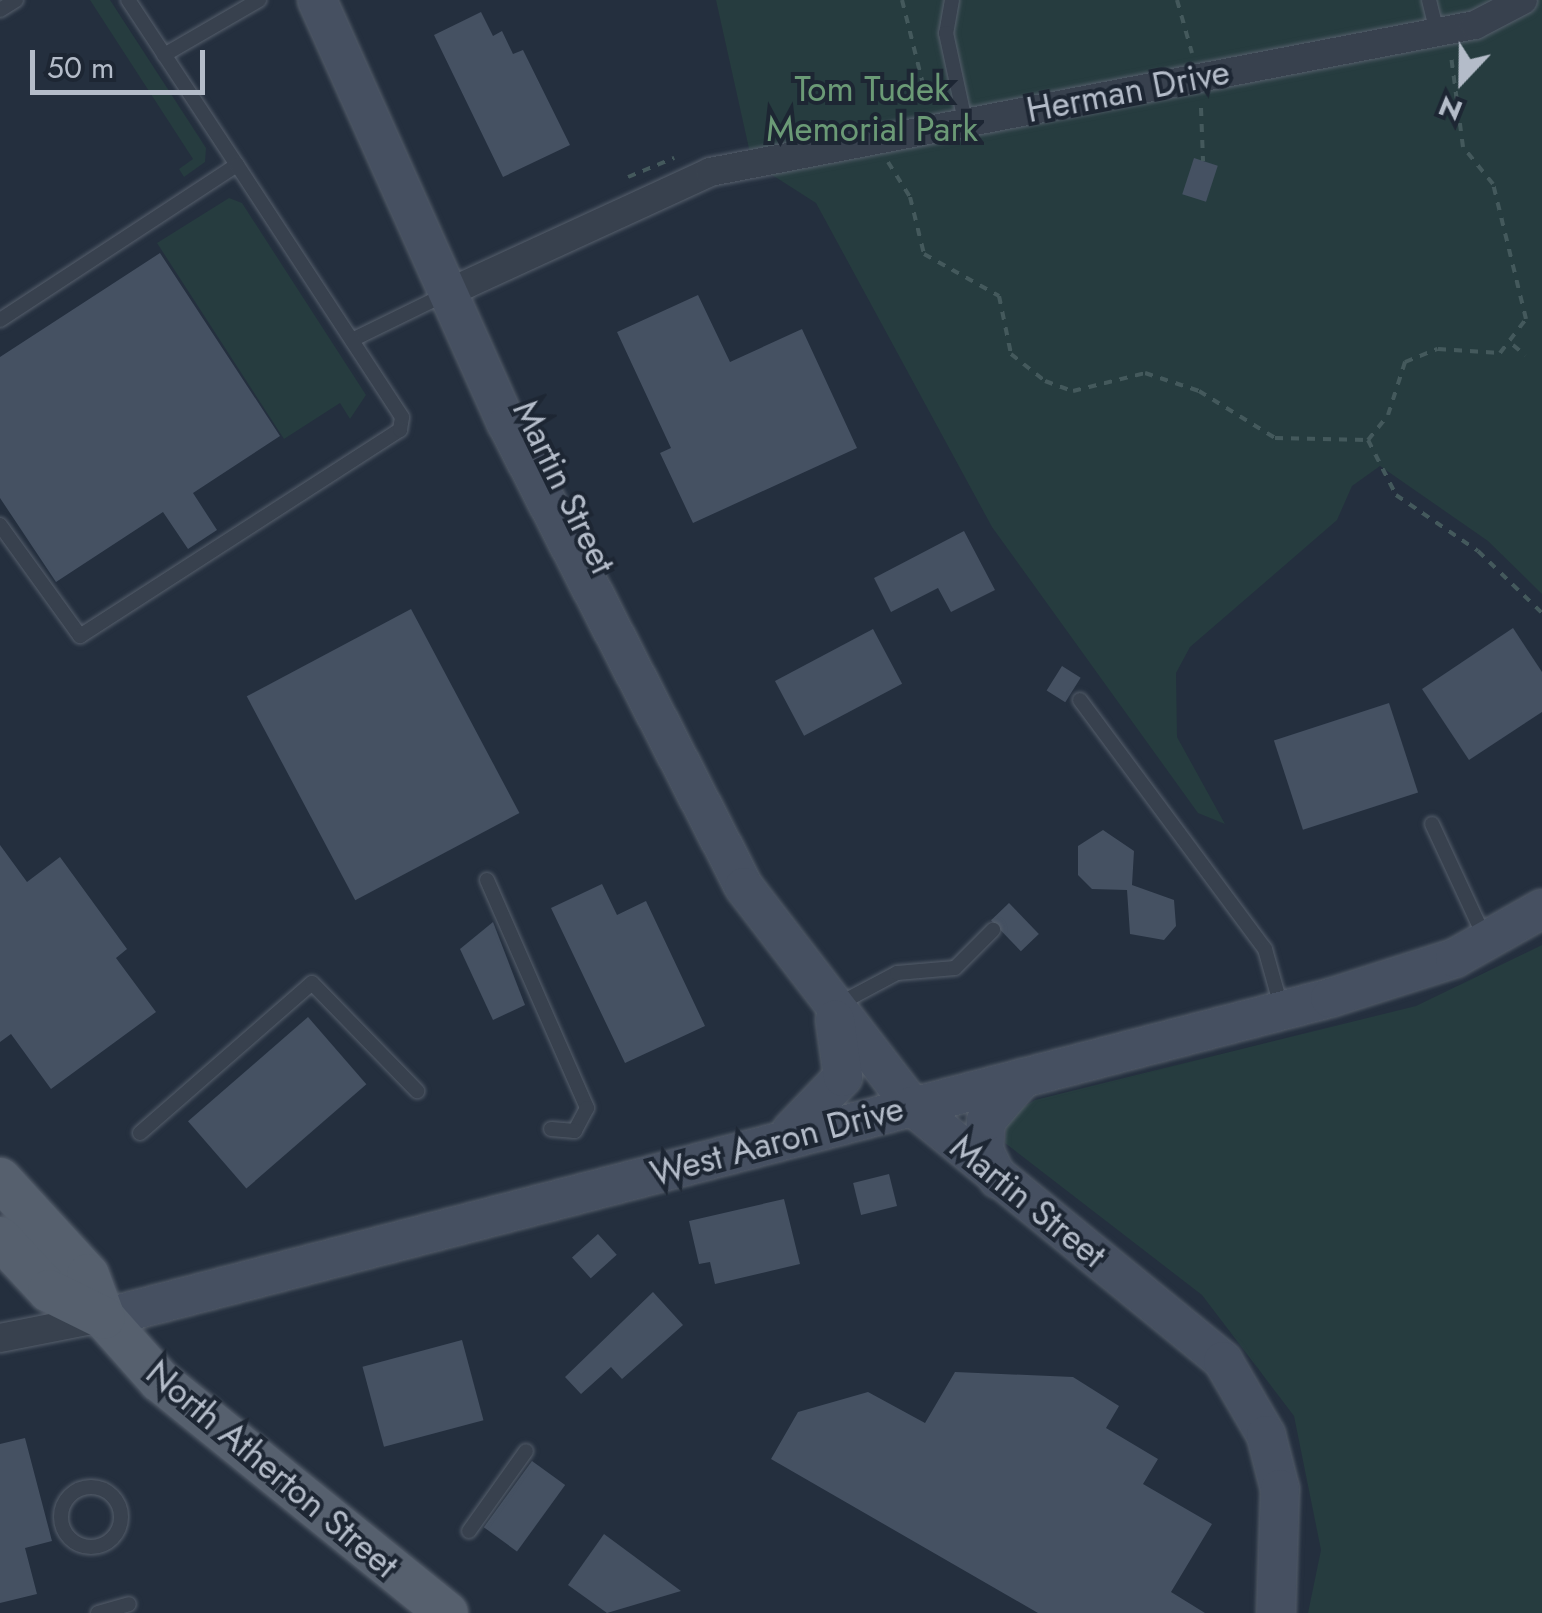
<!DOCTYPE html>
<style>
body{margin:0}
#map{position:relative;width:1542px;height:1613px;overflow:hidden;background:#242f3e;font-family:Jost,sans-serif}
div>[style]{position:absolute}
.green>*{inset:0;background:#263c3f}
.building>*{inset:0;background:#455162;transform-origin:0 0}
.path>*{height:4px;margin-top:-2px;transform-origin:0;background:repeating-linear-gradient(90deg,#44595c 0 8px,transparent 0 16px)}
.roads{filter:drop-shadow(0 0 2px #565f6c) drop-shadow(0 0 2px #565f6c)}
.lane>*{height:14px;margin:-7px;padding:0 7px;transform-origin:7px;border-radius:7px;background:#38414e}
.lane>.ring{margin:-7px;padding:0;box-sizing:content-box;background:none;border:14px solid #38414e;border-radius:50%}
.street>*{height:28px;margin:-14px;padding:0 14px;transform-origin:14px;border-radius:14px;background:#38414e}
.secondary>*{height:38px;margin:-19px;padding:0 19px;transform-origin:19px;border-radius:19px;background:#465061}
.primary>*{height:42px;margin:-21px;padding:0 21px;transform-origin:21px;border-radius:21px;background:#56606e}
span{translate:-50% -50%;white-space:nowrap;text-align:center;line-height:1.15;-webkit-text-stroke:8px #1d2633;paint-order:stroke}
.park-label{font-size:35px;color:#6b9a76}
.street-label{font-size:35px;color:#b4bcc9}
.north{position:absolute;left:1412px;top:30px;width:100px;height:100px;-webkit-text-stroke:8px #1d2633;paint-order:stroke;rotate:202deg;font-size:28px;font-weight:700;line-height:40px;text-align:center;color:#b4bcc9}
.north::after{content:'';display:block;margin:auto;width:35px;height:45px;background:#b4bcc9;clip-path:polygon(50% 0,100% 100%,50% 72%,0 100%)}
.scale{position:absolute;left:30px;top:50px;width:175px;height:45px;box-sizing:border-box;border:5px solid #b4bcc9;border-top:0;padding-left:12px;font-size:30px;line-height:35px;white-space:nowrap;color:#b4bcc9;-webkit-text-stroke:8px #1d2633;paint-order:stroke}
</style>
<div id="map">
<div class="green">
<div style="clip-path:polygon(90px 0,110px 0,206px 148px,205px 162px,184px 177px,179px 169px,193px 159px)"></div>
<div style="clip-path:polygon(716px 0,1542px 0,1542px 594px,1488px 541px,1380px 466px,1352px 486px,1337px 520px,1190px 647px,1176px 673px,1177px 737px,1225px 824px,1198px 813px,992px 527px,816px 203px,752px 162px)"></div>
<div style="clip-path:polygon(229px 198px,242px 203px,366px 395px,350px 419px,340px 403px,284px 439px,157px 243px)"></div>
<div style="clip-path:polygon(1542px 945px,1542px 1613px,1308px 1613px,1321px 1550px,1294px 1416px,1202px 1295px,1005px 1143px,1007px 1117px,1035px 1100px,1416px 1006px)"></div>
</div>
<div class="building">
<div style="clip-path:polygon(481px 12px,493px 36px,502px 31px,513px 54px,523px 50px,570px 145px,503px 177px,434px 35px)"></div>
<div style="left:1194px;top:158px;width:25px;height:38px;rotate:18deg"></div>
<div style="clip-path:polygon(160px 253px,280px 436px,193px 493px,217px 530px,188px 549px,163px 512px,56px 582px,0 498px,0 357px)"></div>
<div style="clip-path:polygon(698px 295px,730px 362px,802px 329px,857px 448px,693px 523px,660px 453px,671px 448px,617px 332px)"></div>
<div style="clip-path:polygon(964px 531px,995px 590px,951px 612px,938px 588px,891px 612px,874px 578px)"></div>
<div style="left:411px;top:609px;width:231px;height:186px;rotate:62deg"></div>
<div style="clip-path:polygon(1513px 628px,1542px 672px,1542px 712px,1469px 760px,1422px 689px)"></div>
<div style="left:873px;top:629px;width:62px;height:111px;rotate:62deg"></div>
<div style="left:1062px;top:666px;width:22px;height:29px;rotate:32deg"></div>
<div style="left:1389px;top:703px;width:94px;height:121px;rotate:72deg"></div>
<div style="clip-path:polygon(1103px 830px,1134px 851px,1132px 885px,1174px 900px,1176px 926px,1164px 940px,1130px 934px,1127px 890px,1092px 889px,1078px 875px,1078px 846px)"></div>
<div style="clip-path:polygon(0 845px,27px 882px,60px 857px,127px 949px,116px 958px,156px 1012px,51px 1089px,11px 1034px,0 1042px)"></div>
<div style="clip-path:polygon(602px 884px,617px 915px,646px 901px,705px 1026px,625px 1063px,551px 908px)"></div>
<div style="left:1009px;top:903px;width:43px;height:25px;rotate:46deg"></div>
<div style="clip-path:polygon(493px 922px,525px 1005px,493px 1020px,460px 949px)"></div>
<div style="left:308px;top:1017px;width:89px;height:159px;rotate:49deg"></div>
<div style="left:889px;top:1174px;width:33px;height:37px;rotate:76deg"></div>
<div style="clip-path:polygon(784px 1199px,800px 1264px,715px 1284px,710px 1262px,699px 1264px,689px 1221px)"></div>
<div style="left:598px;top:1234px;width:28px;height:35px;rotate:48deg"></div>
<div style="clip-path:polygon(653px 1292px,683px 1325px,622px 1379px,611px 1367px,581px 1394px,565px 1377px)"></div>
<div style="left:462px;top:1340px;width:83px;height:103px;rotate:75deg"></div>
<div style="clip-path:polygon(955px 1372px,1073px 1377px,1119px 1406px,1106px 1428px,1158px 1459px,1143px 1484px,1212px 1524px,1171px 1592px,1205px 1613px,1038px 1613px,771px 1459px,798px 1412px,868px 1392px,925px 1423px)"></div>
<div style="clip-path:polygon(25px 1438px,52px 1541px,25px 1548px,37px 1594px,0 1603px,0 1444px)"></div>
<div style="left:532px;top:1461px;width:41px;height:82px;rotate:36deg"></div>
<div style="clip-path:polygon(604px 1534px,681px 1591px,607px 1613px,568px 1585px)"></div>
</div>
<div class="path">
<div style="left:902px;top:0;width:107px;rotate:76deg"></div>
<div style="left:1177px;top:0;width:55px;rotate:74.2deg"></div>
<div style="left:1201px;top:108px;width:53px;rotate:87.8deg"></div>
<div style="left:888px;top:162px;width:41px;rotate:57.8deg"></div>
<div style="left:910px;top:197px;width:59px;rotate:76.2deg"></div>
<div style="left:924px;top:254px;width:86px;rotate:29.2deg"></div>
<div style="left:999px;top:296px;width:59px;rotate:78.3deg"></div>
<div style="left:1011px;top:354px;width:43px;rotate:38.5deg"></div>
<div style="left:1045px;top:381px;width:30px;rotate:20deg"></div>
<div style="left:1073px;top:391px;width:74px;rotate:-14deg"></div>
<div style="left:1145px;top:373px;width:57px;rotate:18.4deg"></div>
<div style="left:1199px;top:391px;width:89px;rotate:31.7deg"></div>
<div style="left:1275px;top:438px;width:93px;rotate:1.2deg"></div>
<div style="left:1368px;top:440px;width:32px;rotate:-51deg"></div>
<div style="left:1388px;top:415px;width:56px;rotate:-72.2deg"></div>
<div style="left:1405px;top:362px;width:35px;rotate:-22deg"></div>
<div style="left:1438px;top:349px;width:62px;rotate:3.7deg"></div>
<div style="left:1500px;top:353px;width:43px;rotate:-52.6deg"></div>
<div style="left:1526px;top:319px;width:139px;rotate:-103.7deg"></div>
<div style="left:1493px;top:184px;width:48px;rotate:-129deg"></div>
<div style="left:1463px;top:147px;width:92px;rotate:-97.5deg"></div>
<div style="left:628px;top:177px;width:50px;rotate:-22.4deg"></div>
<div style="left:1513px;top:345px;width:16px;rotate:40deg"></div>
<div style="left:1368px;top:440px;width:62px;rotate:63deg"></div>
<div style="left:1396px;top:495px;width:99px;rotate:34.3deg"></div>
<div style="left:1478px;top:551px;width:89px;rotate:44.1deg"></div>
</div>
<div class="roads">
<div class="lane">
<div style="left:952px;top:0;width:34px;rotate:100deg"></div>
<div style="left:946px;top:33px;width:90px;rotate:77.8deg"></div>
<div style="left:1429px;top:0;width:33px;rotate:76deg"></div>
<div style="left:0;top:10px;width:19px;rotate:-32deg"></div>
<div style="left:164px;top:55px;width:110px;rotate:-30.1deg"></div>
<div style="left:0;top:320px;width:283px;rotate:-33.2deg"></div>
<div style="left:237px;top:165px;width:198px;rotate:-123.4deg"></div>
<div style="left:352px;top:340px;width:105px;rotate:-26.1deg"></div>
<div style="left:0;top:525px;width:137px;rotate:54.2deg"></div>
<div style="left:80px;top:636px;width:381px;rotate:-32.8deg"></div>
<div style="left:400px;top:430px;width:13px;rotate:-81deg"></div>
<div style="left:402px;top:417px;width:301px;rotate:-123.2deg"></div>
<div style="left:1080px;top:700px;width:310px;rotate:53.4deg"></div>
<div style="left:1265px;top:949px;width:63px;rotate:74.4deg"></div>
<div style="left:1432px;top:824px;width:126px;rotate:65.1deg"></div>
<div style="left:487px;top:880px;width:249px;rotate:66.3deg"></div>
<div style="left:587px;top:1108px;width:26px;rotate:118deg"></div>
<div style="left:575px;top:1131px;width:24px;rotate:-175deg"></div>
<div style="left:835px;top:1006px;width:70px;rotate:-28deg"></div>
<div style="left:897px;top:973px;width:58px;rotate:-4.9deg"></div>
<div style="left:955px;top:968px;width:54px;rotate:-45deg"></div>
<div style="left:140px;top:1133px;width:228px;rotate:-41.1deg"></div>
<div style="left:312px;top:983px;width:151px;rotate:45.8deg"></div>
<div class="ring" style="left:61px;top:1487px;width:46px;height:46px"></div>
<div style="left:469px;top:1531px;width:98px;rotate:-54.5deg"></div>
<div style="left:98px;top:1613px;width:32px;rotate:-16deg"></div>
</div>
<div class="street">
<div style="left:454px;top:290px;width:282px;rotate:-24.7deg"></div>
<div style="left:710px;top:172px;width:779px;rotate:-10.88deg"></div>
<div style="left:1475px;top:25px;width:54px;rotate:-27.5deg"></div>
<div style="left:0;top:1338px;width:104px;rotate:-11.1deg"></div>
</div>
<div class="secondary">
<div style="left:317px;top:0;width:465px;rotate:65.9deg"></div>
<div style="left:507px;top:424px;width:520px;rotate:62.89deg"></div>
<div style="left:744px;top:887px;width:276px;rotate:52.5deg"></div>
<div style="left:912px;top:1106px;width:402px;rotate:39.3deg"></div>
<div style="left:1223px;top:1361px;width:86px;rotate:59.8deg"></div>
<div style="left:1266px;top:1435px;width:56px;rotate:75.5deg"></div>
<div style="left:1280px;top:1489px;width:124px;rotate:91.8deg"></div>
<div style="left:791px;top:1131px;width:75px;rotate:-46.1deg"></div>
<div style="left:843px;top:1077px;width:58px;rotate:-98deg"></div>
<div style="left:998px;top:1179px;width:32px;rotate:-116deg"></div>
<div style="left:984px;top:1150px;width:29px;rotate:-86deg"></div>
<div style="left:986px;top:1121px;width:57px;rotate:-49.3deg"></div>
<div style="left:104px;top:1318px;width:1267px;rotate:-14.63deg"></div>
<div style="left:1330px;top:998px;width:131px;rotate:-17.7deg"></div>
<div style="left:1455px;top:958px;width:100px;rotate:-29.4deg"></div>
</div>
<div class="primary">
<div style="left:0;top:1179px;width:130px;rotate:47.5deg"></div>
<div style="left:88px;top:1275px;width:46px;rotate:69.6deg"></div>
<div style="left:104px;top:1318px;width:84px;rotate:48.4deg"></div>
<div style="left:160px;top:1381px;width:369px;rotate:39deg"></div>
<div style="left:0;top:1238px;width:72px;rotate:47.2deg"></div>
<div style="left:49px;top:1291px;width:61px;rotate:26.1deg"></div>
</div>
</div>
<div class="park-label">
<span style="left:872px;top:109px">Tom Tudek<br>Memorial Park</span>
</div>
<div class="street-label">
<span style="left:1128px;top:91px;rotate:-11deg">Herman Drive</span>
<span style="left:564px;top:487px;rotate:64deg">Martin Street</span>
<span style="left:777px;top:1141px;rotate:-15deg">West Aaron Drive</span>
<span style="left:1028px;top:1201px;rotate:39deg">Martin Street</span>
<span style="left:272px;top:1469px;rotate:40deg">North Atherton Street</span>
</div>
<div class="north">N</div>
<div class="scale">50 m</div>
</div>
